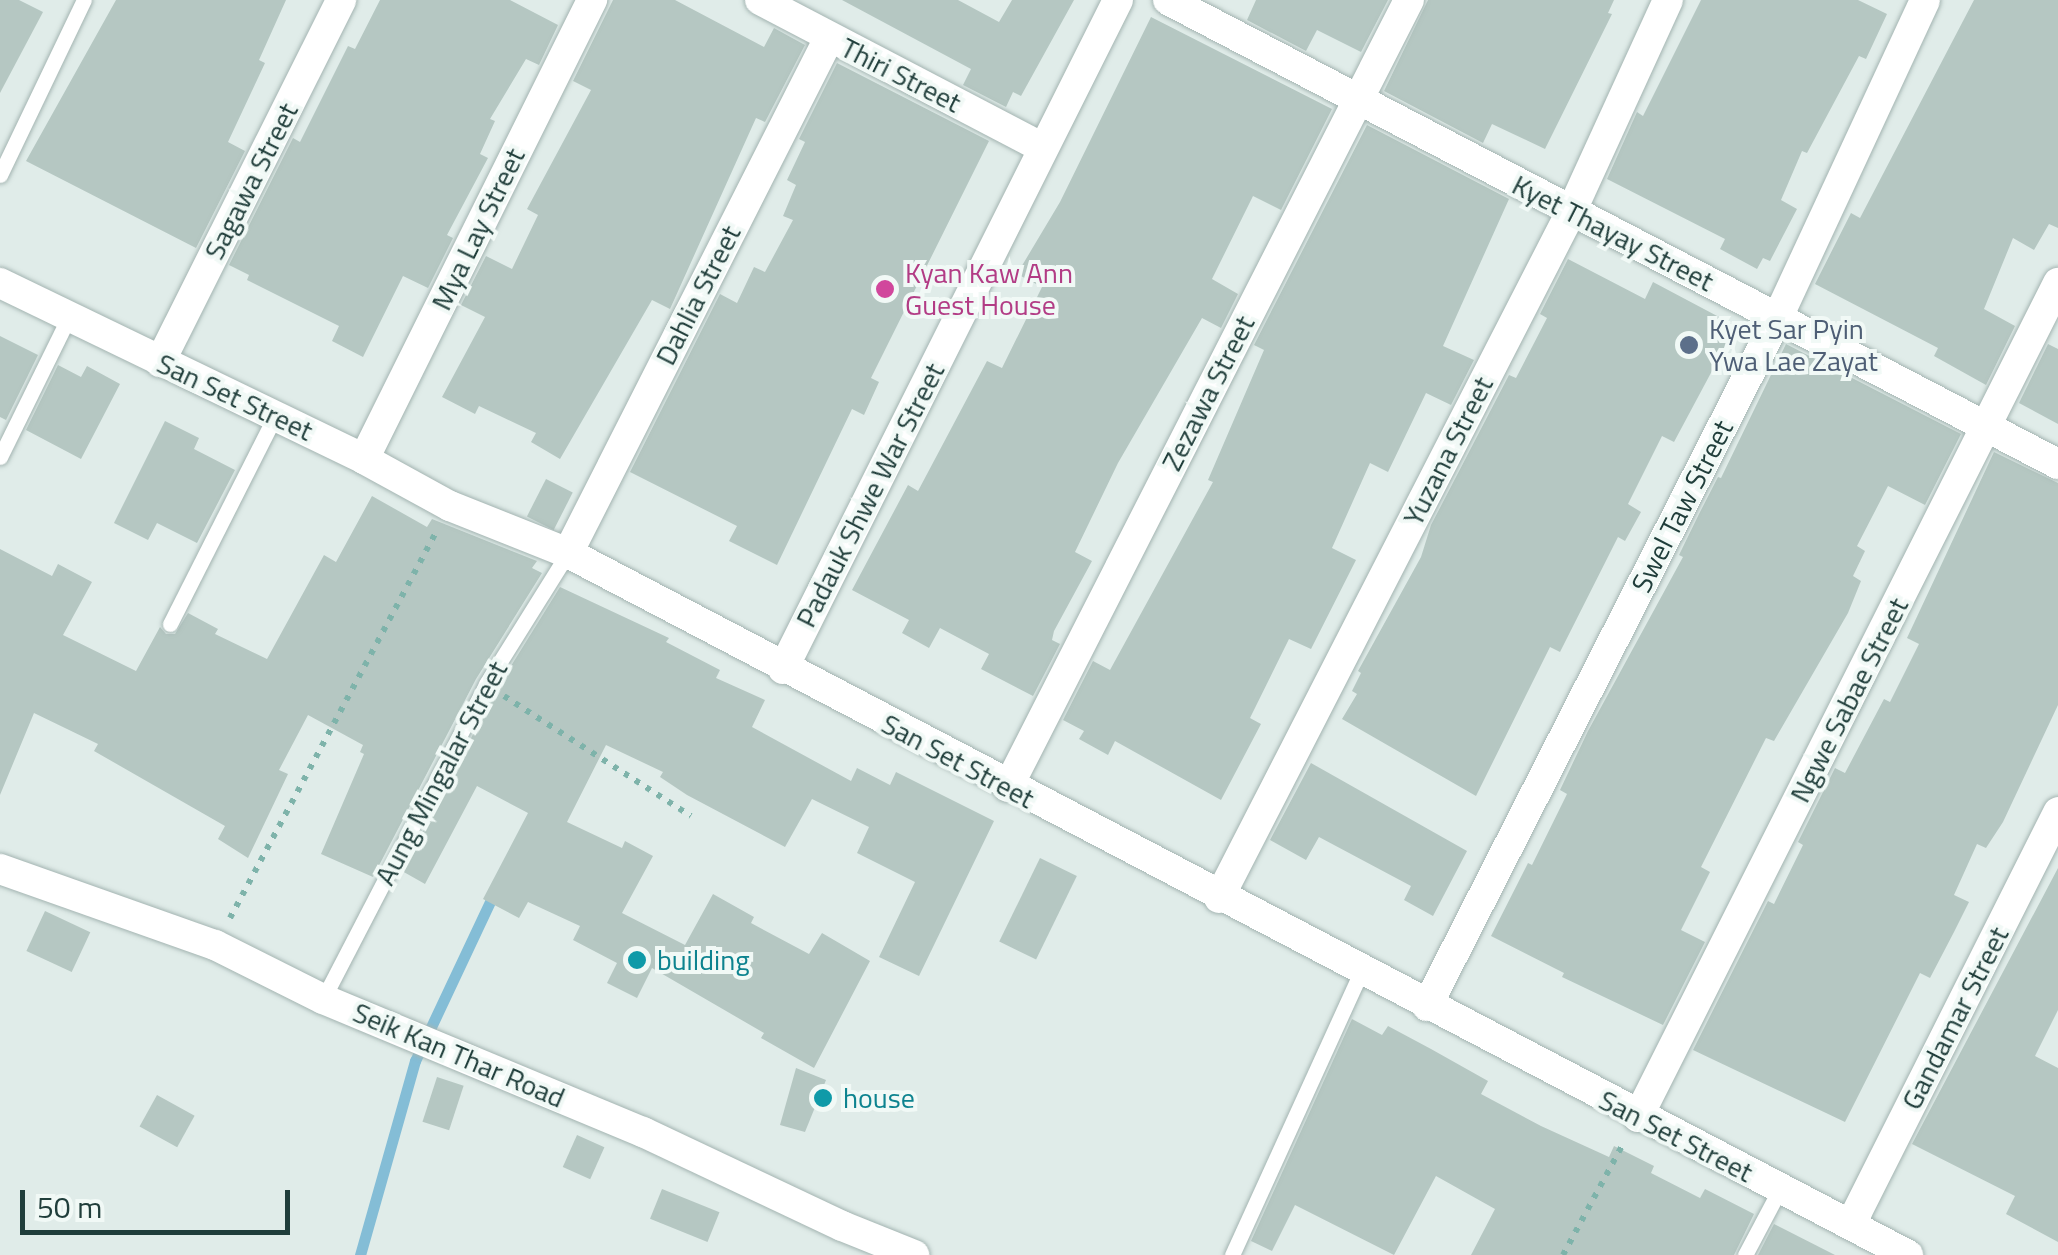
<!DOCTYPE html>
<style>
body{margin:0}
#map{position:relative;width:2058px;height:1255px;overflow:hidden;background:#e0ece9;font-family:"Titillium Web",sans-serif}
div>[style]{position:absolute}
.stream>*{height:11px;margin:-5.5px;padding:0 5.5px;transform-origin:5.5px;border-radius:5.5px;background:#84bdd6}
.building>*{inset:0;background:#b5c7c2;transform-origin:0 0}
.path>*{height:6px;margin-top:-3px;transform-origin:0;background:repeating-linear-gradient(90deg,#7eb3aa 0 5px,transparent 0 13px)}
.roads{filter:drop-shadow(0 0 2px #a3b4b1) drop-shadow(0 0 2px #a3b4b1)}
.lane>*{height:15px;margin:-7.5px;padding:0 7.5px;transform-origin:7.5px;border-radius:7.5px;background:#fff}
.street>*{height:30px;margin:-15px;padding:0 15px;transform-origin:15px;border-radius:15px;background:#fff}
.secondary>*{height:30px;margin:-15px;padding:0 15px;transform-origin:15px;border-radius:15px;background:#fff}
.dots>*{width:28px;height:28px;translate:-50% -50%;box-sizing:border-box;border:5px solid #f1f9f6;border-radius:50%}
span{translate:-50% -50%;white-space:nowrap;text-align:center;line-height:1.15;-webkit-text-stroke:8px #f1f9f6;paint-order:stroke}
.street-label{font-size:28px;color:#203e3b}
.hotel-label{font-size:28px;color:#b23c85}
.left{translate:0 -50%;text-align:left}
.service-label{font-size:28px;color:#4e5e75}
.culture-label{font-size:28px;color:#0d838f}
.scale{position:absolute;left:20px;top:1190px;width:270px;height:45px;box-sizing:border-box;border:5px solid #203e3b;border-top:0;padding-left:12px;font-size:30px;line-height:35px;white-space:nowrap;color:#203e3b;-webkit-text-stroke:8px #f1f9f6;paint-order:stroke}
</style>
<div id="map">
<div class="stream">
<div style="left:360px;top:1255px;width:202px;rotate:-74.2deg"></div>
<div style="left:415px;top:1061px;width:181px;rotate:-64.8deg"></div>
</div>
<div class="building">
<div style="clip-path:polygon(0 0,19px 0,43px 12px,0 93px)"></div>
<div style="clip-path:polygon(116px 0,286px 0,259px 60px,265px 63px,228px 142px,245px 151px,196px 248px,26px 161px)"></div>
<div style="clip-path:polygon(380px 0,510px 0,558px 25px,539px 65px,526px 59px,490px 119px,495px 121px,480px 154px,488px 158px,447px 235px,453px 238px,428px 288px,403px 276px,363px 357px,332px 341px,339px 326px,247px 280px,249px 275px,229px 265px,293px 138px,300px 142px,348px 46px,355px 49px)"></div>
<div style="clip-path:polygon(613px 0,675px 0,764px 47px,774px 28px,805px 45px,765px 122px,756px 118px,670px 309px,652px 300px,560px 459px,531px 442px,536px 433px,479px 406px,475px 414px,442px 397px,485px 317px,461px 305px,486px 256px,512px 269px,538px 215px,527px 209px,591px 90px,573px 81px)"></div>
<div style="clip-path:polygon(842px 0,958px 0,999px 22px,1012px 0,1074px 0,1021px 96px,1013px 92px,1006px 107px,963px 85px,971px 69px)"></div>
<div style="clip-path:polygon(1256px 0,1388px 0,1361px 52px,1317px 30px,1306px 51px,1247px 20px)"></div>
<div style="clip-path:polygon(1428px 0,1614px 0,1608px 13px,1612px 14px,1545px 149px,1492px 124px,1483px 143px,1384px 91px)"></div>
<div style="clip-path:polygon(1701px 0,1858px 0,1887px 14px,1866px 59px,1859px 56px,1807px 153px,1802px 151px,1781px 200px,1797px 209px,1770px 261px,1763px 258px,1757px 269px,1720px 249px,1725px 239px,1607px 179px,1637px 112px,1643px 116px)"></div>
<div style="clip-path:polygon(1974px 0,2058px 0,2058px 228px,2049px 224px,2034px 250px,2013px 238px,1984px 309px,2015px 326px,1986px 385px,1934px 356px,1938px 348px,1815px 284px,1851px 213px,1860px 218px)"></div>
<div style="clip-path:polygon(1151px 17px,1332px 109px,1281px 210px,1253px 196px,1212px 279px,1238px 294px,1221px 328px,1202px 318px,1118px 463px,1075px 552px,1092px 561px,1054px 631px,1052px 640px,1060px 644px,1033px 696px,981px 669px,989px 654px,940px 628px,929px 648px,902px 633px,909px 620px,852px 590px,908px 485px,918px 491px,987px 361px,1002px 368px,1042px 287px,1017px 274px,1060px 202px)"></div>
<div style="clip-path:polygon(837px 63px,989px 141px,871px 378px,879px 382px,864px 415px,852px 409px,777px 565px,729px 541px,737px 526px,630px 472px,720px 294px,737px 303px,754px 267px,765px 272px,793px 220px,783px 216px,796px 185px,787px 180px,805px 142px,799px 139px)"></div>
<div style="clip-path:polygon(1367px 125px,1509px 199px,1443px 346px,1474px 360px,1451px 405px,1426px 393px,1388px 472px,1370px 463px,1332px 548px,1356px 560px,1311px 649px,1289px 639px,1250px 718px,1261px 724px,1221px 800px,1115px 741px,1108px 755px,1079px 739px,1084px 731px,1063px 720px,1093px 661px,1110px 670px,1213px 482px,1208px 480px,1264px 350px,1254px 345px)"></div>
<div style="clip-path:polygon(1568px 259px,1645px 299px,1653px 282px,1736px 326px,1674px 442px,1662px 436px,1628px 504px,1641px 512px,1625px 541px,1618px 537px,1560px 652px,1550px 647px,1476px 796px,1342px 719px,1357px 694px,1352px 691px,1361px 673px,1358px 671px,1421px 557px,1431px 525px,1509px 375px,1516px 378px,1547px 318px,1540px 314px)"></div>
<div style="clip-path:polygon(0 336px,38px 355px,6px 420px,0 417px)"></div>
<div style="clip-path:polygon(1786px 344px,1961px 434px,1925px 505px,1888px 486px,1857px 546px,1865px 551px,1853px 576px,1861px 581px,1848px 613px,1774px 741px,1766px 738px,1701px 867px,1710px 872px,1681px 930px,1705px 942px,1663px 1025px,1562px 977px,1564px 973px,1491px 936px,1528px 863px,1532px 865px,1567px 794px,1560px 790px,1588px 731px,1683px 557px,1679px 555px,1699px 514px,1718px 477px,1721px 478px)"></div>
<div style="clip-path:polygon(2048px 344px,2058px 349px,2058px 424px,2019px 403px)"></div>
<div style="clip-path:polygon(58px 365px,81px 377px,87px 366px,120px 384px,81px 459px,26px 430px)"></div>
<div style="clip-path:polygon(165px 421px,199px 438px,194px 449px,235px 470px,197px 543px,157px 523px,148px 540px,114px 523px)"></div>
<div style="clip-path:polygon(1994px 452px,2058px 483px,2058px 705px,2003px 822px,1986px 848px,1977px 844px,1954px 895px,1969px 902px,1954px 932px,1930px 978px,1920px 973px,1845px 1122px,1693px 1050px,1768px 901px,1774px 904px,1803px 845px,1798px 842px,1835px 768px,1845px 773px,1884px 699px,1890px 702px,1919px 644px,1907px 638px)"></div>
<div style="left:546px;top:479px;width:30px;height:42px;rotate:27deg"></div>
<div style="clip-path:polygon(372px 496px,427px 527px,432px 519px,537px 561px,532px 568px,542px 573px,476px 679px,373px 877px,321px 854px,364px 754px,360px 752px,363px 745px,308px 715px,279px 770px,288px 774px,248px 858px,218px 839px,225px 826px,94px 751px,98px 744px,34px 713px,0 795px,0 549px,52px 576px,58px 564px,92px 582px,63px 635px,136px 671px,160px 627px,166px 634px,175px 634px,188px 613px,218px 629px,215px 634px,267px 659px,324px 555px,336px 562px)"></div>
<div style="clip-path:polygon(560px 587px,669px 638px,666px 642px,720px 670px,716px 678px,765px 700px,752px 727px,851px 781px,857px 768px,890px 785px,896px 772px,994px 821px,919px 976px,879px 957px,915px 882px,857px 853px,869px 827px,812px 799px,785px 847px,687px 795px,660px 777px,663px 772px,606px 745px,567px 822px,622px 848px,625px 841px,653px 856px,622px 913px,685px 945px,713px 894px,754px 917px,751px 923px,809px 954px,822px 933px,870px 961px,814px 1068px,761px 1038px,764px 1033px,652px 968px,637px 998px,607px 983px,617px 963px,573px 940px,580px 926px,528px 902px,519px 918px,483px 899px,528px 813px,477px 786px,425px 884px,402px 871px,496px 690px)"></div>
<div style="clip-path:polygon(1311px 763px,1467px 851px,1433px 916px,1404px 900px,1411px 886px,1319px 837px,1306px 860px,1270px 840px)"></div>
<div style="left:1040px;top:858px;width:41px;height:93px;rotate:26deg"></div>
<div style="clip-path:polygon(2058px 868px,2058px 1010px,2035px 1056px,2058px 1068px,2058px 1242px,2006px 1214px,2015px 1196px,1912px 1144px)"></div>
<div style="left:45px;top:911px;width:50px;height:44px;rotate:25deg"></div>
<div style="clip-path:polygon(1352px 1019px,1382px 1035px,1388px 1026px,1431px 1049px,1488px 1081px,1481px 1094px,1541px 1126px,1609px 1157px,1614px 1146px,1654px 1166px,1651px 1173px,1700px 1198px,1705px 1189px,1754px 1214px,1734px 1255px,1471px 1255px,1495px 1209px,1436px 1176px,1394px 1255px,1295px 1205px,1272px 1251px,1251px 1241px)"></div>
<div style="clip-path:polygon(796px 1068px,826px 1080px,805px 1132px,780px 1125px)"></div>
<div style="left:437px;top:1077px;width:28px;height:47px;rotate:18deg"></div>
<div style="left:157px;top:1095px;width:43px;height:36px;rotate:29deg"></div>
<div style="left:577px;top:1135px;width:30px;height:35px;rotate:24deg"></div>
<div style="left:662px;top:1189px;width:62px;height:32px;rotate:22deg"></div>
<div style="clip-path:polygon(1774px 1224px,1835px 1255px,1758px 1255px)"></div>
</div>
<div class="path">
<div style="left:504px;top:696px;width:222px;rotate:32.7deg"></div>
<div style="left:230px;top:918px;width:438px;rotate:-61.9deg"></div>
<div style="left:1563px;top:1255px;width:126px;rotate:-61.6deg"></div>
</div>
<div class="roads">
<div class="lane">
<div style="left:0;top:175px;width:194px;rotate:-64.4deg"></div>
<div style="left:0;top:457px;width:156px;rotate:-63.8deg"></div>
<div style="left:170px;top:624px;width:233px;rotate:-63.2deg"></div>
<div style="left:323px;top:999px;width:355px;rotate:-62.6deg"></div>
<div style="left:486px;top:684px;width:155px;rotate:-58deg"></div>
<div style="left:1232px;top:1255px;width:311px;rotate:-65.5deg"></div>
<div style="left:1745px;top:1255px;width:75px;rotate:-62.1deg"></div>
</div>
<div class="street">
<div style="left:760px;top:0;width:319px;rotate:27.6deg"></div>
<div style="left:1168px;top:0;width:1004px;rotate:27.54deg"></div>
<div style="left:0;top:283px;width:404px;rotate:25.8deg"></div>
<div style="left:364px;top:459px;width:98px;rotate:28.7deg"></div>
<div style="left:450px;top:506px;width:127px;rotate:21.7deg"></div>
<div style="left:568px;top:553px;width:1513px;rotate:27.65deg"></div>
<div style="left:160px;top:362px;width:405px;rotate:-63.4deg"></div>
<div style="left:364px;top:459px;width:513px;rotate:-63.58deg"></div>
<div style="left:568px;top:553px;width:577px;rotate:-63.12deg"></div>
<div style="left:783px;top:669px;width:748px;rotate:-63.4deg"></div>
<div style="left:1008px;top:787px;width:883px;rotate:-63deg"></div>
<div style="left:1219px;top:898px;width:771px;rotate:-62.84deg"></div>
<div style="left:1571px;top:212px;width:233px;rotate:-65.4deg"></div>
<div style="left:1427px;top:1006px;width:773px;rotate:-63deg"></div>
<div style="left:1778px;top:317px;width:349px;rotate:-65.1deg"></div>
<div style="left:1638px;top:1117px;width:934px;rotate:-63.27deg"></div>
<div style="left:1851px;top:1224px;width:461px;rotate:-63.3deg"></div>
</div>
<div class="secondary">
<div style="left:0;top:869px;width:228px;rotate:19.5deg"></div>
<div style="left:215px;top:945px;width:121px;rotate:26.6deg"></div>
<div style="left:323px;top:999px;width:347px;rotate:22.6deg"></div>
<div style="left:643px;top:1132px;width:220px;rotate:25.3deg"></div>
<div style="left:842px;top:1226px;width:78px;rotate:21.9deg"></div>
</div>
</div>
<div class="dots">
<div style="left:885px;top:289px;background:#d1479c"></div>
<div style="left:1689px;top:345px;background:#5c6f8a"></div>
<div style="left:637px;top:960px;background:#0f9aa8"></div>
<div style="left:823px;top:1098px;background:#0f9aa8"></div>
</div>
<div class="street-label">
<span style="left:901px;top:75px;rotate:27deg">Thiri Street</span>
<span style="left:251px;top:181px;rotate:-63deg">Sagawa Street</span>
<span style="left:478px;top:229px;rotate:-64deg">Mya Lay Street</span>
<span style="left:1613px;top:233px;rotate:27deg">Kyet Thayay Street</span>
<span style="left:698px;top:295px;rotate:-63deg">Dahlia Street</span>
<span style="left:1208px;top:393px;rotate:-63deg">Zezawa Street</span>
<span style="left:235px;top:397px;rotate:25deg">San Set Street</span>
<span style="left:1448px;top:451px;rotate:-63deg">Yuzana Street</span>
<span style="left:870px;top:495px;rotate:-63deg">Padauk Shwe War Street</span>
<span style="left:1682px;top:506px;rotate:-63deg">Swel Taw Street</span>
<span style="left:1849px;top:700px;rotate:-63deg">Ngwe Sabae Street</span>
<span style="left:958px;top:761px;rotate:28deg">San Set Street</span>
<span style="left:441px;top:773px;rotate:-62deg">Aung Mingalar Street</span>
<span style="left:1955px;top:1018px;rotate:-63deg">Gandamar Street</span>
<span style="left:459px;top:1055px;rotate:23deg">Seik Kan Thar Road</span>
<span style="left:1676px;top:1136px;rotate:27deg">San Set Street</span>
</div>
<div class="hotel-label">
<span class="left" style="left:905px;top:289px">Kyan Kaw Ann<br>Guest House</span>
</div>
<div class="service-label">
<span class="left" style="left:1709px;top:345px">Kyet Sar Pyin<br>Ywa Lae Zayat</span>
</div>
<div class="culture-label">
<span class="left" style="left:657px;top:960px">building</span>
<span class="left" style="left:843px;top:1098px">house</span>
</div>
<div class="scale">50 m</div>
</div>
